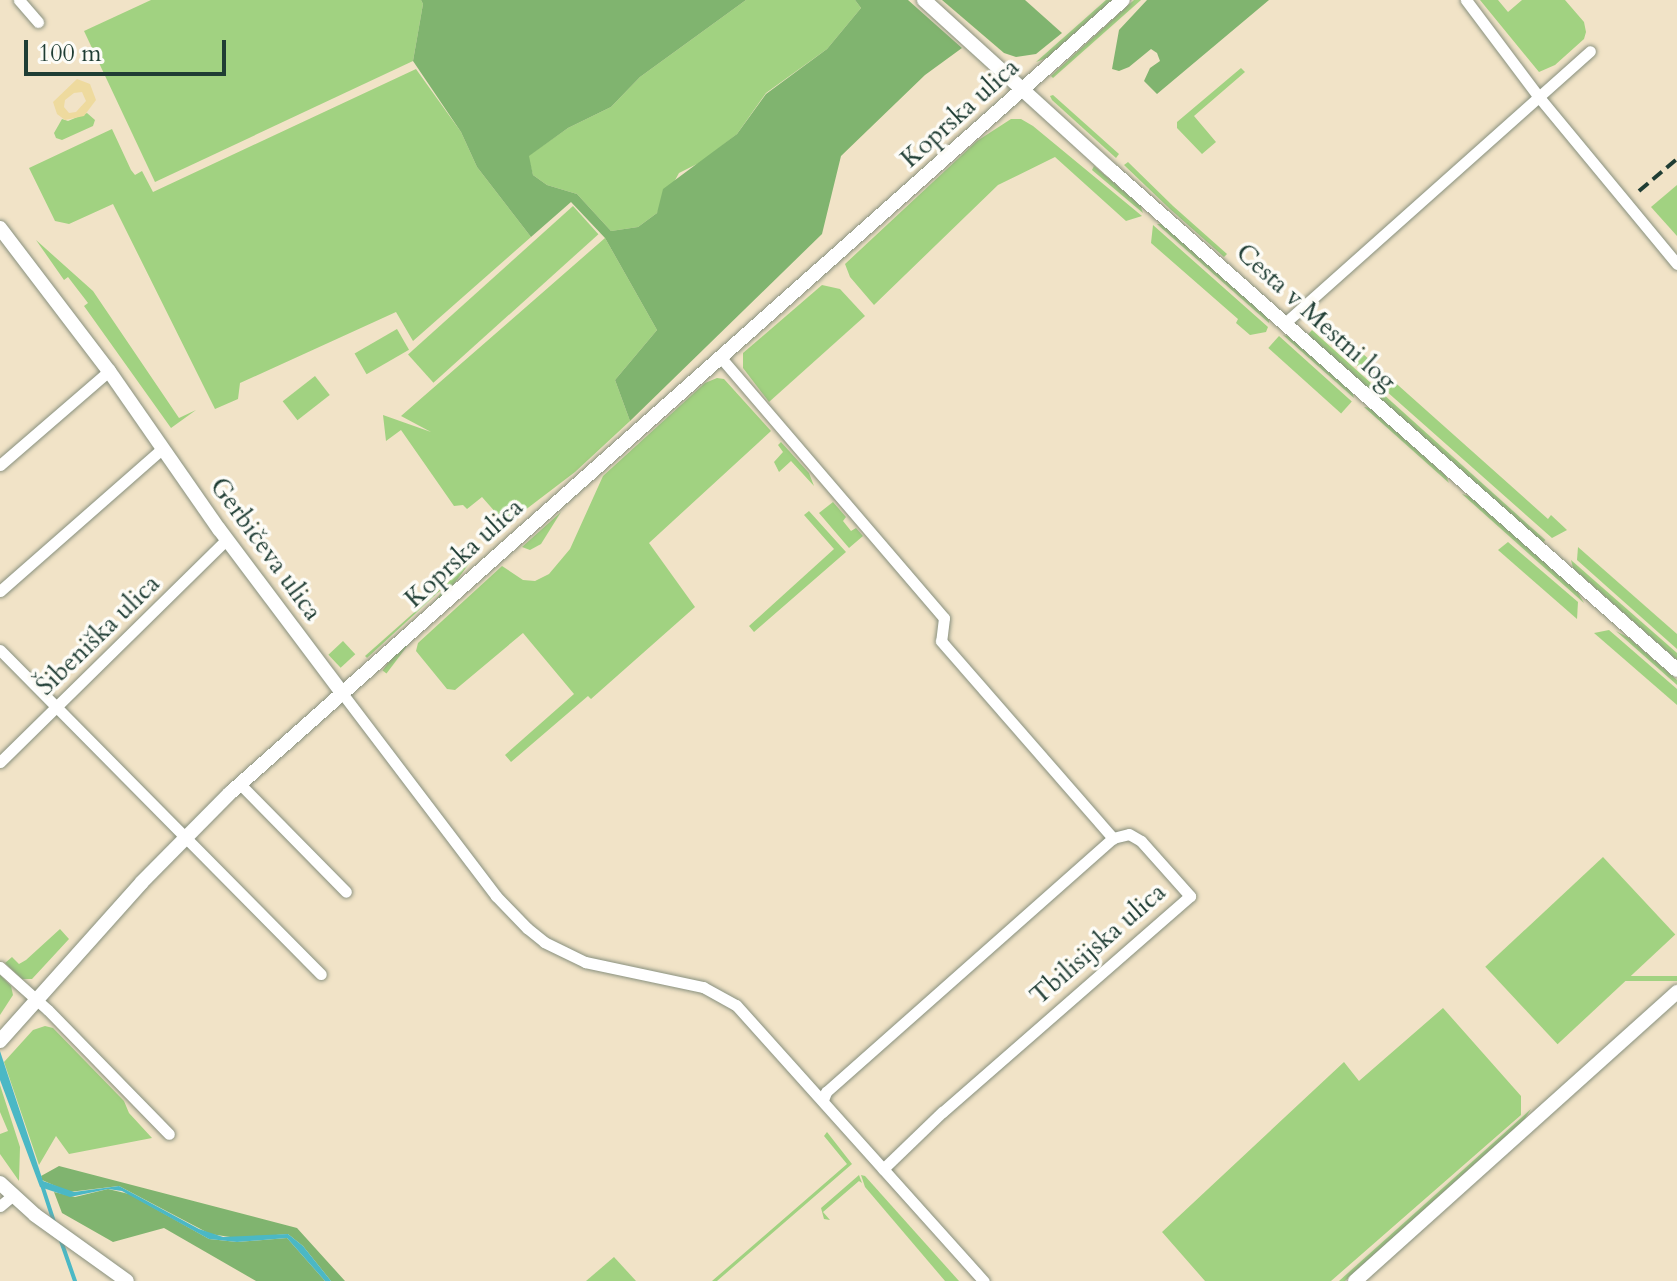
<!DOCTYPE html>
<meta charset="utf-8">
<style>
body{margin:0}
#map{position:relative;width:1677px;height:1281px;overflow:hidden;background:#f1e3c7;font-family:Cardo,serif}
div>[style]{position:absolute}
.green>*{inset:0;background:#a1d281;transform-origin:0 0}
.forest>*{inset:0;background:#80b46f}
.sand>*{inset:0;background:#eeda9e}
.water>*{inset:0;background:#4bb8c5}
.stream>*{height:4px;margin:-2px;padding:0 2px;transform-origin:2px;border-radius:2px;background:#4bb8c5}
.roads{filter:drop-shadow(0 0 2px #88907e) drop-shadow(0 0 2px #88907e)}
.minor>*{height:11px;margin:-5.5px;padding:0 5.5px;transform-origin:5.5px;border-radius:5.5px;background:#fff}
.tertiary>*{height:14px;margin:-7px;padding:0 7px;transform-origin:7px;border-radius:7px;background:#fff}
.rail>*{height:4px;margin-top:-2px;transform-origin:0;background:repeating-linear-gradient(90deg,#1f3d34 0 12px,transparent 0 18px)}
span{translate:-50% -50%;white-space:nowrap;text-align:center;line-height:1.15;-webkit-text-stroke:7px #fdfcf7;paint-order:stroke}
.street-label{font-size:26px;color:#1f3d34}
.scale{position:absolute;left:24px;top:40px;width:202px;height:36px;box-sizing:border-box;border:4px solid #1f3d34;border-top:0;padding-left:10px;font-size:24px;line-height:28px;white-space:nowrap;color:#1f3d34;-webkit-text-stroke:6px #fdfcf7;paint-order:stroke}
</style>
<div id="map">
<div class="green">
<div style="clip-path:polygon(151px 0,421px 0,423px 4px,413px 61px,155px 182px,84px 31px)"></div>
<div style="clip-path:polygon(746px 0,855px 0,861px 8px,827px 49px,766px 93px,737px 134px,701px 162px,679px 173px,657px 213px,638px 227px,611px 231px,577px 194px,547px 185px,533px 175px,528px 156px,568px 128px,611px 107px,640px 77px)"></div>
<div style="clip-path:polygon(1106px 0,1112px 0,1047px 58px,1036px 62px)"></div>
<div style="clip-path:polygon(1134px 0,1141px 0,1053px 78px,1051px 76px)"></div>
<div style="clip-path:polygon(1480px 0,1498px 0,1508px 12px,1522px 0,1565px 0,1584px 22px,1586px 32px,1584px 39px,1555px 65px,1539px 72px)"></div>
<div style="clip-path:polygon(1241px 68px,1245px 72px,1194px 116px,1216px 142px,1202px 154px,1177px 128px,1177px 122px)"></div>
<div style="clip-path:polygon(416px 69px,461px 132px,477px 167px,531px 237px,413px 341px,396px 312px,240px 383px,238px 399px,215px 409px,113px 204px,69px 224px,55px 221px,29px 168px,112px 129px,131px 170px,135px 175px,142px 171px,153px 192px)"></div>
<div style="clip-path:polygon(1053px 95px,1119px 154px,1116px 158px,1052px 100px,1050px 96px)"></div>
<div style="clip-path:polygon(87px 113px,95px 120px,93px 126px,62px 140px,56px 138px,54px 133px,62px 119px,68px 121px)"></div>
<div style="clip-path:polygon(1011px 119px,1021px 119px,1033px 126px,1142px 216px,1126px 221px,1055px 157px,998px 185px,874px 305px,850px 277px,845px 264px,977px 141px)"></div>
<div style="clip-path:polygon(1128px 162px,1173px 206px,1227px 254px,1224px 257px,1170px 209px,1124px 165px)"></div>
<div style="clip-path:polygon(1094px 166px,1140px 205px,1143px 213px,1092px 170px)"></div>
<div style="clip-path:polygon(1677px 185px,1677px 236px,1651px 207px)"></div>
<div style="left:573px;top:206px;width:38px;height:222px;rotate:48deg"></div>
<div style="clip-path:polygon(1157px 224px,1162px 224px,1269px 318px,1269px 323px)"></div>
<div style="clip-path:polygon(1153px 225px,1268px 327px,1266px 332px,1250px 335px,1236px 323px,1238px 319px,1151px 243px)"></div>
<div style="clip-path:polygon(605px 238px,657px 330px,615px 380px,630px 421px,575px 472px,495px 533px,490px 526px,497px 514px,482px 497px,467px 509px,463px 505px,454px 506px,401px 430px,386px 441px,383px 415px,431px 432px,401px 416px)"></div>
<div style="clip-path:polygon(36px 240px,93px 291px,179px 418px,196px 410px,171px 428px,84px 306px,88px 303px,68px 277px,64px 280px)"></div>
<div style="clip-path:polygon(822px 285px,840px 289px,865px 316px,769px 402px,743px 368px,743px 353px)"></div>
<div style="clip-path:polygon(1316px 312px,1548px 519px,1551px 515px,1567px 530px,1552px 538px,1315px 328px)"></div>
<div style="left:397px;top:329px;width:24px;height:49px;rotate:60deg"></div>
<div style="left:1312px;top:330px;width:314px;height:11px;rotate:42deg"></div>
<div style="clip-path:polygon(1283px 335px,1291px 337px,1352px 391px,1354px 398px)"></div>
<div style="left:1279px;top:336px;width:98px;height:16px;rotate:42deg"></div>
<div style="left:315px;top:376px;width:24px;height:41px;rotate:52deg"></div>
<div style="clip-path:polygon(717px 378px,724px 379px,771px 431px,649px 543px,695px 607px,591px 699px,588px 696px,511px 762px,505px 755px,574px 694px,523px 633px,455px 690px,447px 689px,416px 651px,418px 643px,502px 566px,523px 580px,535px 581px,549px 574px,570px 549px,603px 476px,705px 383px)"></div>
<div style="clip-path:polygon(1364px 407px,1371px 408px,1446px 476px,1449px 483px)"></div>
<div style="clip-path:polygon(781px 442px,809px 473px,814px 486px,791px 461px,779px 472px,774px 462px,783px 452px,778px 445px)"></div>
<div style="clip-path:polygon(1462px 494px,1471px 497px,1577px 591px,1584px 603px)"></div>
<div style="clip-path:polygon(833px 502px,846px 517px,843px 521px,851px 531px,856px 528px,863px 536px,849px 548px,819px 513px)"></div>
<div style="clip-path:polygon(809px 511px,846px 552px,754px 632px,749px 626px,834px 549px,804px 515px)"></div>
<div style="clip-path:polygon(561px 512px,541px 544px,530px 550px,522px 547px)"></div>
<div style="clip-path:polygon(1508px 542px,1578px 602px,1577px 619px,1498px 550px)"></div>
<div style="clip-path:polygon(1578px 547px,1677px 634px,1677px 649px,1577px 560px)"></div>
<div style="left:474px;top:549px;width:5px;height:152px;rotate:37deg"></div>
<div style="clip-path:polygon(479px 555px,367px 658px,365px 656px)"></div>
<div style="clip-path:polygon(1571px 560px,1677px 653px,1677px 660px,1573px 568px)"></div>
<div style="clip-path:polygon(1609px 630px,1677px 689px,1677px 705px,1594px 633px)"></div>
<div style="clip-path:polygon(1616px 631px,1629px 638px,1677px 680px,1677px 685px)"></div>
<div style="left:343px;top:641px;width:18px;height:20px;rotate:47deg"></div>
<div style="left:1603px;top:857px;width:106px;height:161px;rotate:47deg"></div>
<div style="clip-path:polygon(60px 929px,69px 939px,32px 979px,22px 979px,5px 963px,12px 957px,19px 964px,26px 960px)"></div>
<div style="clip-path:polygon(0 975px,11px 986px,13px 995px,0 1015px)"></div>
<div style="left:1677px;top:976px;width:5px;height:152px;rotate:90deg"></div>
<div style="clip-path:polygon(1443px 1008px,1521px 1096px,1521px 1115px,1331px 1281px,1205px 1281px,1162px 1232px,1344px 1062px,1359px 1081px)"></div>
<div style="clip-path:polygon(45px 1026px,53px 1028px,124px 1101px,129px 1113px,152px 1138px,69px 1154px,56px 1136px,39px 1165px,4px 1062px,33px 1030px)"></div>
<div style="clip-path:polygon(0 1085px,20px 1147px,19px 1181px,0 1154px,0 1134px,8px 1131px,0 1112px)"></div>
<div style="clip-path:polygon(1531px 1109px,1524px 1120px,1345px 1281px,1339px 1281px)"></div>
<div style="clip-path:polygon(827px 1132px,852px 1164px,717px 1281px,712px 1281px,847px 1164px,824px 1136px)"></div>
<div style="clip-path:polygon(859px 1175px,862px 1183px,859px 1181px,823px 1212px,830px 1220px,824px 1219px,821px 1208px)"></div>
<div style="clip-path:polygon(861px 1175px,865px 1176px,959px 1281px,945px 1281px,865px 1187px)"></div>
<div style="clip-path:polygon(614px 1257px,636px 1281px,586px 1281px)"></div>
</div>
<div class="forest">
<div style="clip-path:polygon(421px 0,746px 0,640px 77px,611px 107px,568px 128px,529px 156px,533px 175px,547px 185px,577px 194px,611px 231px,638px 227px,657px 213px,663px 189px,737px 134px,766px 94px,827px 49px,861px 8px,855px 0,908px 0,962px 48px,925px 75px,841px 156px,822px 234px,630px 421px,615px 380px,657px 330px,605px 238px,571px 202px,531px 237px,477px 167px,461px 132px,413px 61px,423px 4px)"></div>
<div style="clip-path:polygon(942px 0,1025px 0,1062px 33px,1036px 54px,1016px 57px,1004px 53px)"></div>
<div style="clip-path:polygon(1147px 0,1269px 0,1157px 94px,1144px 81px,1150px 68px,1160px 61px,1157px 53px,1151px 49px,1129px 67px,1119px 71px,1112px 69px,1119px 30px)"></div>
<div style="clip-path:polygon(59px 1166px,297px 1228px,345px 1281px,331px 1281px,303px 1246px,288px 1234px,237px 1238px,210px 1234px,119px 1186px,69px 1192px,42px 1180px,41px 1176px)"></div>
<div style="clip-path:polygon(108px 1189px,129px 1194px,209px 1239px,237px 1242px,287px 1238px,325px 1281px,256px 1281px,164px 1228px,113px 1242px,62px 1213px,54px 1192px,75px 1197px)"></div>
</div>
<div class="sand">
<div style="clip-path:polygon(evenodd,77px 79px,90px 84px,96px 100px,84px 116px,65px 120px,57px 114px,53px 102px,77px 79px,82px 92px,86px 101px,76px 112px,69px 113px,64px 107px,65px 100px,74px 93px,82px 92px)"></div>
</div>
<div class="water">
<div style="clip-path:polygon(0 1051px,43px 1181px,74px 1192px,119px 1186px,199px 1229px,223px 1237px,288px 1234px,303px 1246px,331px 1281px,325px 1281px,287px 1238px,237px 1242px,209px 1239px,122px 1191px,108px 1189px,70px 1197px,40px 1187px,0 1080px)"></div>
</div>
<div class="stream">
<div style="left:42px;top:1185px;width:39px;rotate:72deg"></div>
<div style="left:60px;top:1238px;width:46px;rotate:70.8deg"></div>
</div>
<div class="roads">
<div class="minor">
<div style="left:19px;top:0;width:29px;rotate:49deg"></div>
<div style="left:1466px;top:0;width:120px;rotate:53.1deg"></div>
<div style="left:1538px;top:96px;width:218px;rotate:50.4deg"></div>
<div style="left:1286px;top:322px;width:407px;rotate:-41.7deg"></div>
<div style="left:722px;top:359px;width:341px;rotate:49.4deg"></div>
<div style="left:944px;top:618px;width:23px;rotate:97deg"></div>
<div style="left:941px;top:641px;width:262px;rotate:48.9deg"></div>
<div style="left:0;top:465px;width:144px;rotate:-40.8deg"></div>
<div style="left:0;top:591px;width:217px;rotate:-41.3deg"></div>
<div style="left:0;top:650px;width:456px;rotate:45.3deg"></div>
<div style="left:342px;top:693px;width:255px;rotate:52.8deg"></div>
<div style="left:496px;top:896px;width:45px;rotate:45.9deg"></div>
<div style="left:527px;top:928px;width:22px;rotate:39deg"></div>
<div style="left:544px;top:942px;width:46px;rotate:26deg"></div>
<div style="left:585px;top:962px;width:121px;rotate:12deg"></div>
<div style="left:703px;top:987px;width:38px;rotate:29deg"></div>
<div style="left:736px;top:1005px;width:371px;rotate:48.1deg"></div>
<div style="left:0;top:762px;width:318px;rotate:-44.5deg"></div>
<div style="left:240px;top:784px;width:151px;rotate:45.5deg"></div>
<div style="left:0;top:967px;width:64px;rotate:41.9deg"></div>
<div style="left:48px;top:1010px;width:173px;rotate:45.7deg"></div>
<div style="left:823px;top:1100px;width:9px;rotate:-69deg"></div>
<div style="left:826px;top:1092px;width:383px;rotate:-41.5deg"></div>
<div style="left:1113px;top:838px;width:16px;rotate:-14deg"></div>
<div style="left:1129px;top:834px;width:14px;rotate:30deg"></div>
<div style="left:1141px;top:841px;width:74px;rotate:48.3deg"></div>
<div style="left:1190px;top:896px;width:329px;rotate:138.9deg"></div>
<div style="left:942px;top:1112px;width:82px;rotate:136deg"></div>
<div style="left:0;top:1206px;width:16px;rotate:-40deg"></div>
</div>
<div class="tertiary">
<div style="left:924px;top:0;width:253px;rotate:42.3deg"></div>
<div style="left:1111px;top:170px;width:755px;rotate:41.46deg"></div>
<div style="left:0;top:228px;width:180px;rotate:52.7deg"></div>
<div style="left:109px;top:371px;width:193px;rotate:55.2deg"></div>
<div style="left:219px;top:529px;width:205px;rotate:53.1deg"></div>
<div style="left:0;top:1041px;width:213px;rotate:-48.2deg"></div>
<div style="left:142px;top:882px;width:125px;rotate:-45.3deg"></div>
<div style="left:230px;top:793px;width:1194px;rotate:-41.61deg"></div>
<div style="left:0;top:1183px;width:47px;rotate:42.4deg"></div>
<div style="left:35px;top:1215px;width:113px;rotate:35.7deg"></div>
<div style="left:1355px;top:1281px;width:433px;rotate:-41.9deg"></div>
</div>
</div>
<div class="rail">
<div style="left:1639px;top:191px;width:50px;rotate:-40.1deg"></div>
</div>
<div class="street-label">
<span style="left:960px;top:113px;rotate:-42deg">Koprska ulica</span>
<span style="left:1316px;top:317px;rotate:42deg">Cesta v Mestni log</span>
<span style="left:266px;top:549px;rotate:54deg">Gerbičeva ulica</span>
<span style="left:464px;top:553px;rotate:-42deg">Koprska ulica</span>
<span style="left:98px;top:635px;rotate:-44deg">Šibeniška ulica</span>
<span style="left:1098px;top:944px;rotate:-41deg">Tbilisijska ulica</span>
</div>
<div class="scale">100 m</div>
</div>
